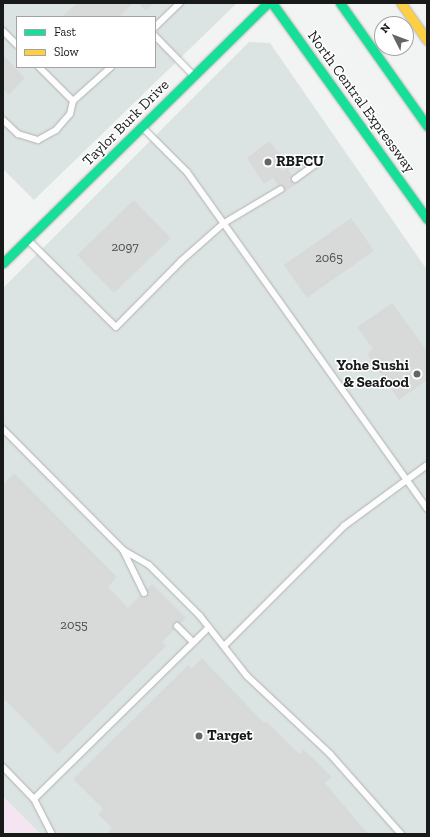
<!DOCTYPE html>
<style>
body{margin:0}
#map{position:relative;width:430px;height:837px;overflow:hidden;background:#f2f4f3;font-family:"Zilla Slab",serif}
div>[style]{position:absolute}
.built>*{inset:0;background:#dce4e3}
.green>*{inset:0;background:#f5e5f3}
.building>*{inset:0;background:#d8dad9;transform-origin:0 0}
.roads{filter:drop-shadow(0 0 1px #b0b2b1) drop-shadow(0 0 1px #b0b2b1)}
.lane>*{height:6px;margin:-3px;padding:0 3px;transform-origin:3px;border-radius:3px;background:#fdfdfd}
.fast>*{height:9px;margin:-4.5px;padding:0 4.5px;transform-origin:4.5px;border-radius:4.5px;background:#16e098}
.slow>*{height:9px;margin:-4.5px;padding:0 4.5px;transform-origin:4.5px;border-radius:4.5px;background:#ffcf43}
.dots>*{width:11px;height:11px;translate:-50% -50%;box-sizing:border-box;border:2px solid #fff;border-radius:50%}
span{translate:-50% -50%;white-space:nowrap;text-align:center;line-height:1.15;-webkit-text-stroke:3px #fff;paint-order:stroke}
.number-label{font-size:13px;color:#484a4a}
.number-label span{-webkit-text-stroke-width:0}
.street-label{font-size:15px;color:#181a1a}
.poi-label{font-size:15px;color:#181a1a;font-weight:700}
.left{translate:0 -50%;text-align:left}
.right{translate:-100% -50%;text-align:right}
.frame{position:absolute;inset:0;border:4px solid #181a1a;pointer-events:none}
.legend{position:absolute;left:16px;top:16px;width:140px;height:52px;box-sizing:border-box;background:#fff;border:1px solid #a3a3a3;margin:0;padding:5px 7px;list-style:none;font-size:12px;color:#181a1a}
.legend li{display:flex;align-items:center;gap:8px;height:20px}
.legend b{width:20px;border:1px solid #a3a3a3}
.north{position:absolute;left:374px;top:16px;width:40px;height:40px;box-sizing:border-box;background:#fff;border:1px solid #a3a3a3;border-radius:50%;rotate:312deg;font-size:11px;font-weight:700;line-height:16px;text-align:center;color:#181a1a}
.north::after{content:'';display:block;margin:auto;width:14px;height:18px;background:#646666;clip-path:polygon(50% 0,100% 100%,50% 72%,0 100%)}
</style>
<div id="map">
<div class="built">
<div style="clip-path:polygon(evenodd,3px 3px,237px 3px,34px 200px,3px 169px,3px 3px,17px 17px,155px 17px,155px 67px,17px 67px,17px 17px)"></div>
<div style="clip-path:polygon(249px 42px,270px 43px,427px 270px,427px 834px,40px 834px,3px 797px,3px 288px)"></div>
</div>
<div class="green">
<div style="clip-path:polygon(3px 797px,40px 834px,3px 834px)"></div>
</div>
<div class="building">
<div style="clip-path:polygon(77px 3px,133px 3px,119px 17px,62px 17px)"></div>
<div style="clip-path:polygon(138px 3px,154px 3px,146px 11px)"></div>
<div style="clip-path:polygon(3px 55px,25px 78px,9px 95px,3px 89px)"></div>
<div style="clip-path:polygon(269px 141px,286px 162px,279px 167px,282px 171px,287px 168px,298px 183px,284px 193px,273px 178px,264px 184px,261px 180px,247px 158px)"></div>
<div style="left:134px;top:200px;width:53px;height:79px;rotate:46deg"></div>
<div style="left:351px;top:218px;width:40px;height:82px;rotate:55deg"></div>
<div style="clip-path:polygon(392px 303px,427px 351px,427px 380px,399px 400px,367px 354px,373px 349px,357px 327px)"></div>
<div style="clip-path:polygon(14px 473px,117px 577px,108px 587px,128px 608px,152px 584px,186px 618px,162px 642px,166px 646px,58px 754px,3px 698px,3px 484px)"></div>
<div style="clip-path:polygon(202px 658px,264px 723px,266px 721px,299px 754px,304px 750px,332px 777px,325px 783px,368px 834px,106px 834px,112px 828px,98px 814px,103px 809px,73px 779px,188px 665px,192px 668px)"></div>
</div>
<div class="roads">
<div class="lane">
<div style="left:155px;top:27px;width:35px;rotate:-44deg"></div>
<div style="left:3px;top:31px;width:20px;rotate:45deg"></div>
<div style="left:155px;top:36px;width:54px;rotate:45.7deg"></div>
<div style="left:39px;top:67px;width:48px;rotate:45deg"></div>
<div style="left:73px;top:101px;width:51px;rotate:-41.8deg"></div>
<div style="left:3px;top:120px;width:21px;rotate:43deg"></div>
<div style="left:18px;top:134px;width:21px;rotate:17deg"></div>
<div style="left:38px;top:140px;width:21px;rotate:-29deg"></div>
<div style="left:56px;top:130px;width:21px;rotate:-49deg"></div>
<div style="left:70px;top:114px;width:13px;rotate:-77deg"></div>
<div style="left:143px;top:128px;width:62px;rotate:45deg"></div>
<div style="left:187px;top:172px;width:414px;rotate:54.5deg"></div>
<div style="left:295px;top:179px;width:31px;rotate:-36deg"></div>
<div style="left:29px;top:241px;width:122px;rotate:44.7deg"></div>
<div style="left:116px;top:327px;width:93px;rotate:-45.4deg"></div>
<div style="left:181px;top:261px;width:57px;rotate:-41.5deg"></div>
<div style="left:224px;top:223px;width:66px;rotate:-30.8deg"></div>
<div style="left:3px;top:429px;width:170px;rotate:45.2deg"></div>
<div style="left:123px;top:550px;width:30px;rotate:30deg"></div>
<div style="left:149px;top:565px;width:72px;rotate:45deg"></div>
<div style="left:200px;top:616px;width:76px;rotate:51.9deg"></div>
<div style="left:247px;top:676px;width:114px;rotate:43.2deg"></div>
<div style="left:330px;top:754px;width:107px;rotate:48.4deg"></div>
<div style="left:123px;top:550px;width:48px;rotate:64deg"></div>
<div style="left:177px;top:626px;width:23px;rotate:45deg"></div>
<div style="left:224px;top:646px;width:170px;rotate:-45deg"></div>
<div style="left:344px;top:526px;width:103px;rotate:-36.3deg"></div>
<div style="left:3px;top:767px;width:45px;rotate:45.9deg"></div>
<div style="left:34px;top:799px;width:39px;rotate:63deg"></div>
<div style="left:34px;top:799px;width:245px;rotate:-44.5deg"></div>
</div>
<div class="fast">
<div style="left:272px;top:3px;width:266px;rotate:54.3deg"></div>
<div style="left:340px;top:3px;width:151px;rotate:54.7deg"></div>
<div style="left:3px;top:263px;width:371px;rotate:-44.5deg"></div>
</div>
<div class="slow">
<div style="left:401px;top:3px;width:45px;rotate:54.9deg"></div>
</div>
</div>
<div class="dots">
<div style="left:268px;top:162px;background:#646666"></div>
<div style="left:417px;top:374px;background:#646666"></div>
<div style="left:199px;top:736px;background:#646666"></div>
</div>
<div class="number-label">
<span style="left:125px;top:247px">2097</span>
<span style="left:329px;top:258px">2065</span>
<span style="left:74px;top:625px">2055</span>
</div>
<div class="street-label">
<span style="left:361px;top:102px;rotate:54deg">North Central Expressway</span>
<span style="left:126px;top:123px;rotate:-45deg">Taylor Burk Drive</span>
</div>
<div class="poi-label">
<span class="left" style="left:276px;top:162px">RBFCU</span>
<span class="right" style="left:409px;top:374px">Yohe Sushi<br>&amp; Seafood</span>
<span class="left" style="left:207px;top:736px">Target</span>
</div>
<div class="frame"></div>
<ul class="legend">
<li><b style="height:5px;background:#16e098"></b>Fast</li>
<li><b style="height:5px;background:#ffcf43"></b>Slow</li>
</ul>
<div class="north">N</div>
</div>
